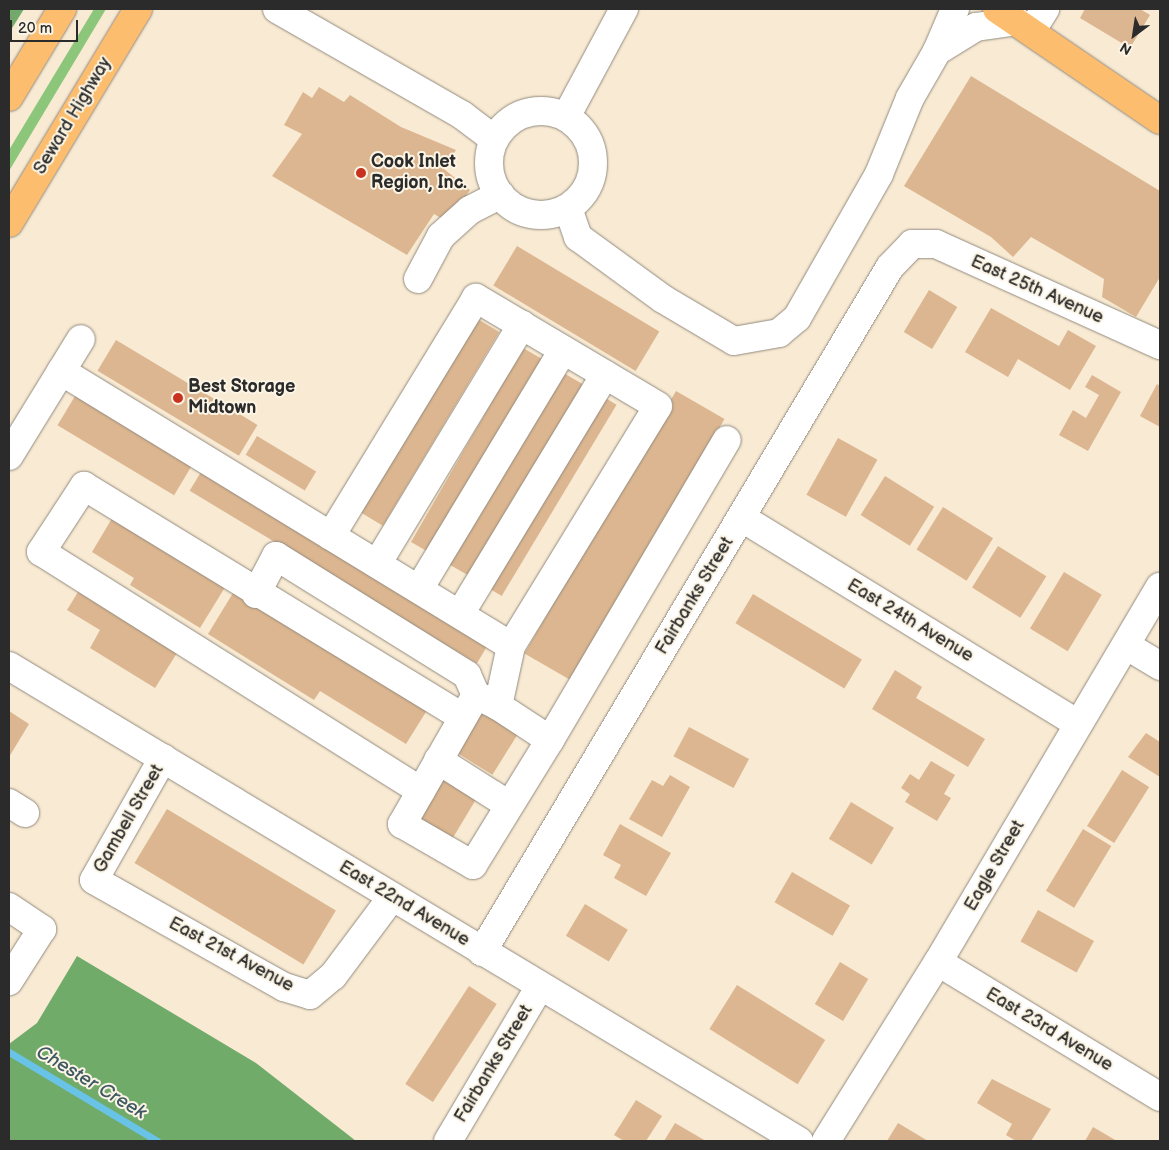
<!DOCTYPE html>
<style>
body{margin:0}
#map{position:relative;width:1169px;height:1150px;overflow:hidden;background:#f8ead3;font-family:"Balsamiq Sans",sans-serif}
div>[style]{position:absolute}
.green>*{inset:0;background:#8cc67a}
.forest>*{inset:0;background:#71ab6a}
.stream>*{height:7px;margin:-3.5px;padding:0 3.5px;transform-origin:3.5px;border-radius:3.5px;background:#69c3e6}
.building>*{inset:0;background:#dcb690;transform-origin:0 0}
.path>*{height:3px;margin-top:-1.5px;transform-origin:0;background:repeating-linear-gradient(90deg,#928a7f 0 1px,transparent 0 5px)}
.roads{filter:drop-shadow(0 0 1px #928a7f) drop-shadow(0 0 1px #928a7f)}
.minor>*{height:28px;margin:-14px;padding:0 14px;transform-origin:14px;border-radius:14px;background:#fff}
.minor>.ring{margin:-14px;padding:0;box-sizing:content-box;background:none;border:28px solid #fff;border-radius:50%}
.major>*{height:28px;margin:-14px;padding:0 14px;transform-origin:14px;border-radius:14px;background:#fcbd6f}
.highway>*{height:28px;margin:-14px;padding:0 14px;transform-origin:14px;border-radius:14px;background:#fcbd6f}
.dots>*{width:14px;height:14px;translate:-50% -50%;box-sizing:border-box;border:2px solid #fcf5e5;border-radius:50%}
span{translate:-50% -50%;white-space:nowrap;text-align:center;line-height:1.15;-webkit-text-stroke:4px #fcf5e5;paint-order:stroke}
.street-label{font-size:18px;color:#2b2b2b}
.poi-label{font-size:18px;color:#2b2b2b;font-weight:700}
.left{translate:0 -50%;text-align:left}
.water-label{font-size:19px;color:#3e5963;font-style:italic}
.frame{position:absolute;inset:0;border:10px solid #2b2b2b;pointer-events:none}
.north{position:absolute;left:1109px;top:10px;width:50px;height:50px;-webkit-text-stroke:4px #fcf5e5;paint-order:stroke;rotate:211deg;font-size:14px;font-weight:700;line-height:20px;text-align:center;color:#2b2b2b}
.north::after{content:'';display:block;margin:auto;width:18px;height:22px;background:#2b2b2b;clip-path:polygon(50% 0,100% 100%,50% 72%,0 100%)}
.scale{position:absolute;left:10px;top:20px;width:68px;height:22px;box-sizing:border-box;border:2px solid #2b2b2b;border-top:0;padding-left:6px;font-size:15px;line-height:18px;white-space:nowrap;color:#2b2b2b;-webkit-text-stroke:4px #fcf5e5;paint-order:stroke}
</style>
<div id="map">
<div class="green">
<div style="clip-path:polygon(94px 9px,106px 9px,9px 171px,9px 150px)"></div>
</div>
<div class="forest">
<div style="clip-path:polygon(9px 9px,24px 9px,9px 33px)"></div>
<div style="clip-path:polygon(77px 956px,256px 1063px,356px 1141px,9px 1141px,9px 1044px,37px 1023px)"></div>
</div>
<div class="stream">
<div style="left:9px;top:1052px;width:173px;rotate:31deg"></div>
</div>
<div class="building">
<div style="clip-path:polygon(1085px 9px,1140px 9px,1150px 15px,1130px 48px,1080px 18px)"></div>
<div style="clip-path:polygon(971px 76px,1160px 191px,1160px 277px,1136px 317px,1102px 297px,1104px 279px,1031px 237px,1013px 257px,991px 237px,904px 186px)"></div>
<div style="clip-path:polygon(319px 87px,344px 102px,350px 95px,401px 127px,456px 150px,444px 169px,470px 190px,448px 222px,434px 214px,407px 255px,272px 176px,302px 134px,284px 125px,303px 92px,312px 98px)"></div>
<div style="left:517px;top:246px;width:166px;height:46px;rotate:31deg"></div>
<div style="left:929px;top:290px;width:33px;height:49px;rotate:31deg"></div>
<div style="clip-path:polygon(991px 308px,1059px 346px,1068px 330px,1096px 346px,1070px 390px,1018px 359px,1008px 377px,965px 352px)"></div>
<div style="left:471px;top:315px;width:33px;height:226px;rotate:31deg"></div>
<div style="left:116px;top:340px;width:165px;height:36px;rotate:31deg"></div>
<div style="left:523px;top:348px;width:22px;height:224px;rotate:30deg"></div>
<div style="left:560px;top:371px;width:28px;height:223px;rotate:30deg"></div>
<div style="clip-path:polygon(1092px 375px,1121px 392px,1088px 451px,1059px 435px,1073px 410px,1086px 418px,1099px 395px,1085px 387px)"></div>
<div style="clip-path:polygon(1157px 384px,1160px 386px,1160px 427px,1140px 416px)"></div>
<div style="left:676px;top:391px;width:56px;height:303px;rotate:30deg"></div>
<div style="left:75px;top:396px;width:136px;height:34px;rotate:31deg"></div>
<div style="left:602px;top:396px;width:17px;height:223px;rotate:31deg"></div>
<div style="left:257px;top:436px;width:69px;height:22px;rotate:31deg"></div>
<div style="left:838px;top:438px;width:45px;height:65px;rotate:29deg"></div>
<div style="left:201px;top:472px;width:335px;height:22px;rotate:31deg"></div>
<div style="left:885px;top:476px;width:58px;height:46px;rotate:32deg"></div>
<div style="left:943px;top:507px;width:59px;height:50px;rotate:32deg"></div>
<div style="clip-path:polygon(114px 515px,227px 584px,200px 628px,130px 585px,134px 578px,92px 552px)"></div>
<div style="left:998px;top:546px;width:57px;height:49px;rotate:32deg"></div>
<div style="left:1064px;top:572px;width:44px;height:66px;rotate:31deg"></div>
<div style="clip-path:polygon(236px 588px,429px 707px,406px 744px,320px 691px,314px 700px,208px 634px)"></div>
<div style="clip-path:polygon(78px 592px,177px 653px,155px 688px,90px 648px,100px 630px,67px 610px)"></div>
<div style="left:753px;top:594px;width:127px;height:34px;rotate:31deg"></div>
<div style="clip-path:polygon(895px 670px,922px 687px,916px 698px,985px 739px,968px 767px,872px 709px)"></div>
<div style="left:481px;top:710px;width:44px;height:49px;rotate:32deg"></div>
<div style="clip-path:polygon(9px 711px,29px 724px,9px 757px)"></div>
<div style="left:689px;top:727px;width:68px;height:33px;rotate:28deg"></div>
<div style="clip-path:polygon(1146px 733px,1160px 742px,1160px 777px,1128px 757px)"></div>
<div style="clip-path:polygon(931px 761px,955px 775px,944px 794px,951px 798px,937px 821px,905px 802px,910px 794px,901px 788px,910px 774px,919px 780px)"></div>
<div style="left:1122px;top:770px;width:32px;height:66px;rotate:32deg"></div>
<div style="left:441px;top:774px;width:43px;height:49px;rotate:31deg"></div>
<div style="clip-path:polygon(670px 775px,690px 787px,662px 837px,629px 819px,652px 780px,663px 786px)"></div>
<div style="left:851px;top:802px;width:50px;height:43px;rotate:31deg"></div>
<div style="left:167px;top:809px;width:197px;height:63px;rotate:31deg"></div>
<div style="clip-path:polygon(620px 824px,671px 853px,646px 896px,614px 878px,621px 865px,603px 855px)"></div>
<div style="left:1083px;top:829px;width:33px;height:72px;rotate:31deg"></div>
<div style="left:792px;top:872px;width:67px;height:35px;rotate:30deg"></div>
<div style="left:585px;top:904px;width:50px;height:37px;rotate:31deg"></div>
<div style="left:1038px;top:910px;width:64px;height:36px;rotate:29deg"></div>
<div style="left:840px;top:962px;width:33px;height:49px;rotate:31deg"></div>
<div style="left:737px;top:985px;width:104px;height:52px;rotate:32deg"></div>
<div style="left:469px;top:986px;width:33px;height:117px;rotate:33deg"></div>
<div style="clip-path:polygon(992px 1079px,1051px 1109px,1031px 1141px,1016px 1141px,1006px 1135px,1012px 1124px,977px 1103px)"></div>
<div style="clip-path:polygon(636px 1100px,662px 1116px,646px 1141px,624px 1141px,614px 1135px)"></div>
<div style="clip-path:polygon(675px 1123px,706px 1141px,664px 1141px)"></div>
<div style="clip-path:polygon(898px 1123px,928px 1141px,887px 1141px)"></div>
<div style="clip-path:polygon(1093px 1127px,1117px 1141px,1085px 1141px)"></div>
</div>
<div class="path">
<div style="left:9px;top:22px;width:15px;rotate:-58deg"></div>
<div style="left:9px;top:1137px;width:10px;rotate:24deg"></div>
</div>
<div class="roads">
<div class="minor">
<div style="left:277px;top:9px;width:213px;rotate:29.8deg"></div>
<div style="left:462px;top:115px;width:40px;rotate:37deg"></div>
<div style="left:955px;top:9px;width:46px;rotate:113.2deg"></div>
<div style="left:937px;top:51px;width:46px;rotate:-31.6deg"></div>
<div style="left:976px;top:27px;width:41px;rotate:-8.3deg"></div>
<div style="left:1032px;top:30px;width:25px;rotate:-58deg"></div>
<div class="ring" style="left:489px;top:111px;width:76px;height:76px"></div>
<div style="left:566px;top:117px;width:123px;rotate:-61.8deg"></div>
<div style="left:568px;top:208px;width:31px;rotate:71deg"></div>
<div style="left:578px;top:237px;width:105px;rotate:36.1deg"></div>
<div style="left:663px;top:299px;width:82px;rotate:30.6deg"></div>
<div style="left:734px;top:341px;width:46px;rotate:-10.1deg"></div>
<div style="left:779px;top:333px;width:23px;rotate:-40deg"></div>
<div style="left:797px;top:318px;width:166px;rotate:-60.3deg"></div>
<div style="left:879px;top:174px;width:82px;rotate:-67.8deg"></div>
<div style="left:910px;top:98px;width:54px;rotate:-60.1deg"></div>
<div style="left:418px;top:279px;width:49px;rotate:-61.9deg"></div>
<div style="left:441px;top:236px;width:39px;rotate:-42deg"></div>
<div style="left:470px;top:210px;width:34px;rotate:-27deg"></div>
<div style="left:61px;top:371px;width:527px;rotate:31.43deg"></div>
<div style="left:511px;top:646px;width:281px;rotate:-58.5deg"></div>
<div style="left:658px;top:406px;width:212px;rotate:-149.3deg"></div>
<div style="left:476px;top:298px;width:279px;rotate:121.4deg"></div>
<div style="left:9px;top:456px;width:137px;rotate:-58.4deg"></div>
<div style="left:742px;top:518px;width:394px;rotate:31.5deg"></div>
<div style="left:377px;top:564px;width:280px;rotate:-58.8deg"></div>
<div style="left:419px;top:589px;width:279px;rotate:-58.9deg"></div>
<div style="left:256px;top:594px;width:43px;rotate:-62.2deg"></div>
<div style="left:276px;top:556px;width:225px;rotate:31.9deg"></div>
<div style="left:467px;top:675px;width:22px;rotate:66deg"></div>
<div style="left:460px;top:614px;width:280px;rotate:-58.8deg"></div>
<div style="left:1127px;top:646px;width:39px;rotate:31deg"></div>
<div style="left:9px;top:666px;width:922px;rotate:31.02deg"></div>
<div style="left:498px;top:706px;width:25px;rotate:-153deg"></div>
<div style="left:476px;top:695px;width:149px;rotate:119.8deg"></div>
<div style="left:402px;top:824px;width:82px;rotate:30deg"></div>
<div style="left:473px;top:865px;width:147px;rotate:-58.4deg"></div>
<div style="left:550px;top:740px;width:62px;rotate:-146.8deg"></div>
<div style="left:498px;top:706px;width:61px;rotate:-77.8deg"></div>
<div style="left:550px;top:740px;width:348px;rotate:-59.5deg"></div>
<div style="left:163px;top:758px;width:140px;rotate:119.5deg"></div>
<div style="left:94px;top:880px;width:218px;rotate:29.4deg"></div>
<div style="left:284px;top:987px;width:27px;rotate:17deg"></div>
<div style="left:310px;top:995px;width:30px;rotate:-40deg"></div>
<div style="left:333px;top:976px;width:99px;rotate:-53.2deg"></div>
<div style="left:438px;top:760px;width:84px;rotate:32.4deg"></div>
<div style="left:421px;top:791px;width:449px;rotate:-147.8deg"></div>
<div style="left:41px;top:552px;width:79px;rotate:-56.9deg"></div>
<div style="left:84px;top:486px;width:444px;rotate:31.4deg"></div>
<div style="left:9px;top:803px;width:19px;rotate:32deg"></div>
<div style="left:9px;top:907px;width:40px;rotate:34deg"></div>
<div style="left:42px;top:929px;width:62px;rotate:122.4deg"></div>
<div style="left:482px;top:952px;width:797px;rotate:-59.22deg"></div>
<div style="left:890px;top:267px;width:32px;rotate:-46deg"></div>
<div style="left:912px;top:244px;width:24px"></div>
<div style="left:936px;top:244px;width:246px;rotate:24.3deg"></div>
<div style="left:938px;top:962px;width:260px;rotate:31.3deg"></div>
<div style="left:448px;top:1141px;width:180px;rotate:-59.3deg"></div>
<div style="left:826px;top:1141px;width:211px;rotate:-58deg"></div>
<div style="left:938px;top:962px;width:436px;rotate:-59.4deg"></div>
</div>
<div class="major">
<div style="left:997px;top:9px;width:197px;rotate:34.3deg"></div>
</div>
<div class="highway">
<div style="left:9px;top:97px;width:103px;rotate:-58.9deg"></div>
<div style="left:9px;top:223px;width:250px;rotate:-58.9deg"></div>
</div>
</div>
<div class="dots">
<div style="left:361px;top:173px;background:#c8321e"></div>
<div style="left:178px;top:398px;background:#c8321e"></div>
</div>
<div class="street-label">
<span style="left:73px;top:116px;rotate:-59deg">Seward Highway</span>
<span style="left:1037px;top:290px;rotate:24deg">East 25th Avenue</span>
<span style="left:695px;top:596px;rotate:-59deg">Fairbanks Street</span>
<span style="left:910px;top:621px;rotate:31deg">East 24th Avenue</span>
<span style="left:129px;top:819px;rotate:-60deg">Gambell Street</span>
<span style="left:995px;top:866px;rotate:-60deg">Eagle Street</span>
<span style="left:404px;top:904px;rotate:31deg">East 22nd Avenue</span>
<span style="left:231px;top:955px;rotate:28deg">East 21st Avenue</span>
<span style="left:1049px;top:1030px;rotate:31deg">East 23rd Avenue</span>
<span style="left:494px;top:1064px;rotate:-59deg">Fairbanks Street</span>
</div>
<div class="poi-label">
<span class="left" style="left:371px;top:173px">Cook Inlet<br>Region, Inc.</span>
<span class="left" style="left:188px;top:398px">Best Storage<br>Midtown</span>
</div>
<div class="water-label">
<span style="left:91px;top:1083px;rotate:31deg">Chester Creek</span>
</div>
<div class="frame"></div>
<div class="north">N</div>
<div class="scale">20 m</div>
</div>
